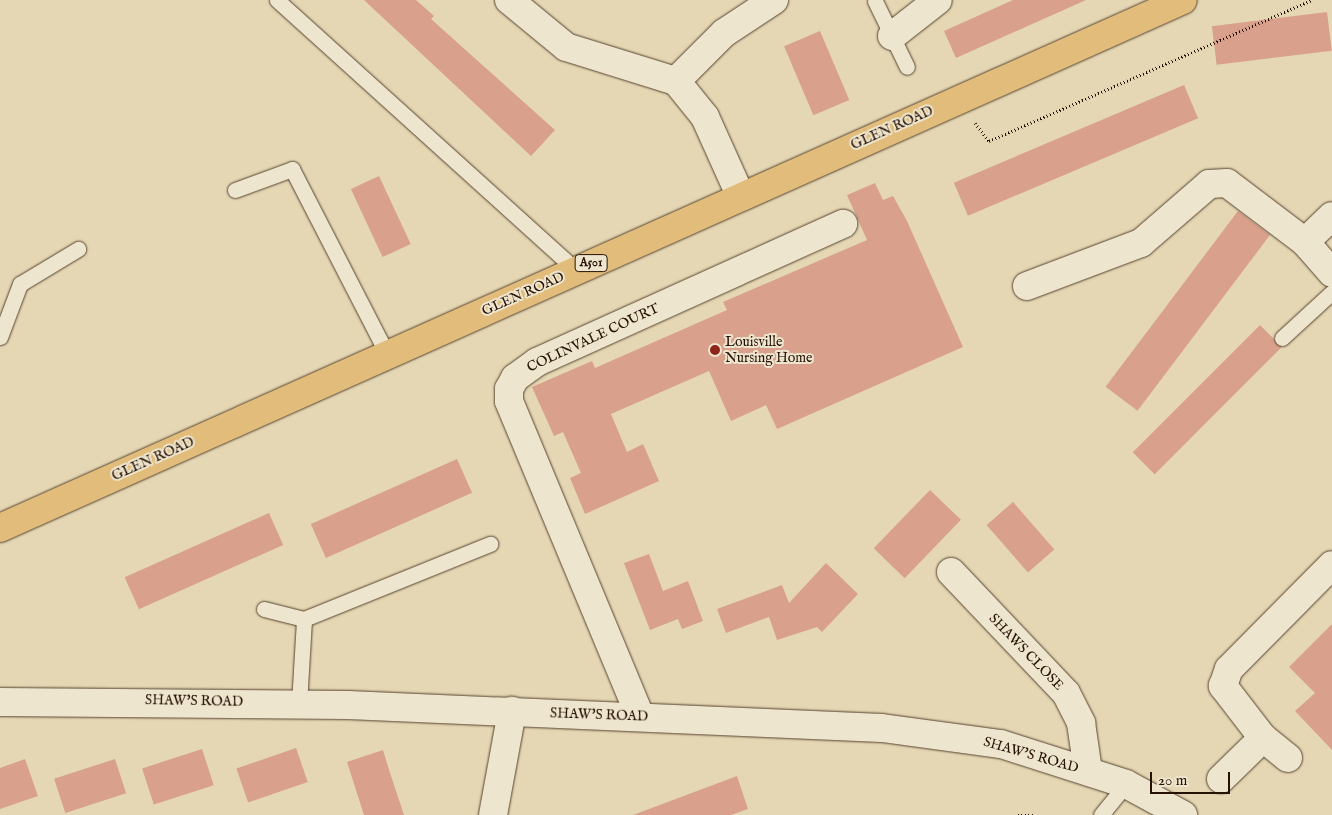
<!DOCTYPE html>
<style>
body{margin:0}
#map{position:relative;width:1332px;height:815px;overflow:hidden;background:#e5d7b3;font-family:"IM FELL English",serif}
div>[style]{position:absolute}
.building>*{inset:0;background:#d9a08c;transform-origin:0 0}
.path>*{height:3px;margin-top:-1.5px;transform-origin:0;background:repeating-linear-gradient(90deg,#261204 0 1px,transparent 0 3.5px)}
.roads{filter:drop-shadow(0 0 1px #564330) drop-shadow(0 0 1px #564330)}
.lane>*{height:15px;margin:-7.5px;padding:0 7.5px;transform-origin:7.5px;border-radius:7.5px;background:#eee5ce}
.street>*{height:28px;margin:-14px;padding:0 14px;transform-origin:14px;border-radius:14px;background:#eee5ce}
.secondary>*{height:28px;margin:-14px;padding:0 14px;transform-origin:14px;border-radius:14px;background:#eee5ce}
.primary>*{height:28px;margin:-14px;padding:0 14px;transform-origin:14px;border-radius:14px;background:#e2bc7a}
.dots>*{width:14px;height:14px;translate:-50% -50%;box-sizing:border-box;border:2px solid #eee5ce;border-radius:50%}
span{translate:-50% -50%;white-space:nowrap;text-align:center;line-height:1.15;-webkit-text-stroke:4px #eee5ce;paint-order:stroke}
.shield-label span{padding:1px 4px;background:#eee5ce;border:1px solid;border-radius:4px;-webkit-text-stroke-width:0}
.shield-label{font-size:12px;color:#261204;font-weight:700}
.street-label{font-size:14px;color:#261204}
.poi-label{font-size:14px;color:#261204}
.left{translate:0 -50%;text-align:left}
.scale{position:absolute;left:1150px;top:772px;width:80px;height:22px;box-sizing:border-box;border:2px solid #261204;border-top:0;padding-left:6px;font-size:15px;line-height:18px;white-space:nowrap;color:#261204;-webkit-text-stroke:4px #eee5ce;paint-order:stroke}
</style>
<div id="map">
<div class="building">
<div style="clip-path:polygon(364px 0,416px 0,434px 16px,431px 19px,555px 130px,531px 156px)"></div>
<div style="clip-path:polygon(1013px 0,1086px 0,956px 58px,944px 31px)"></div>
<div style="left:1327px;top:12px;width:39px;height:116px;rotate:83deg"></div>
<div style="left:820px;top:31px;width:75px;height:39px;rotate:67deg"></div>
<div style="left:1184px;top:85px;width:36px;height:250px;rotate:67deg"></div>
<div style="left:379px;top:176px;width:75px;height:31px;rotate:65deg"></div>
<div style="clip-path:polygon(875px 183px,883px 200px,893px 196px,907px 221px,963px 347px,777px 429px,766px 405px,731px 421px,709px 371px,611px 414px,627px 452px,643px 444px,659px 481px,585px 514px,570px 478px,581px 473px,563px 432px,554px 436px,532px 387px,592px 361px,595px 368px,727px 310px,723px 302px,867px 240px,847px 195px)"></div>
<div style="left:1238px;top:211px;width:40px;height:220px;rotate:37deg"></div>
<div style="left:1260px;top:325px;width:31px;height:180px;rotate:45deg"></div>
<div style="left:457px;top:459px;width:37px;height:160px;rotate:66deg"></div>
<div style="left:930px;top:490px;width:43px;height:81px;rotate:44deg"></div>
<div style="left:1013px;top:502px;width:63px;height:35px;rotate:49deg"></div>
<div style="left:269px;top:513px;width:35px;height:158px;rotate:66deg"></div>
<div style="clip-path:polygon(649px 554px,663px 591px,688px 581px,703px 621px,682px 629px,678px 619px,650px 630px,624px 563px)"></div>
<div style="clip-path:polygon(826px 563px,858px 594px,822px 632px,817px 627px,777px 640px,769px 617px,726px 633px,717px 609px,782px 585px,789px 603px)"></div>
<div style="clip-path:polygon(1332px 624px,1332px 750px,1295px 711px,1315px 693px,1289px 667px)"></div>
<div style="left:296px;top:748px;width:36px;height:63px;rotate:71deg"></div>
<div style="left:202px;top:749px;width:38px;height:63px;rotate:72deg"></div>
<div style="clip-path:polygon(383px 750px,390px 773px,404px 815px,364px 815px,347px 762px)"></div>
<div style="clip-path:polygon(25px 759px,38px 796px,0 809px,0 768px)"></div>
<div style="left:115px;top:759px;width:36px;height:64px;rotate:72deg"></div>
<div style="clip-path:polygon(737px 776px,748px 809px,731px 815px,633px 815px)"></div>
</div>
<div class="path">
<div style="left:975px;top:123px;width:23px;rotate:52deg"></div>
<div style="left:989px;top:141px;width:352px;rotate:-23.6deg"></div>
<div style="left:1018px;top:815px;width:16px"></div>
</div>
<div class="roads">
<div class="lane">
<div style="left:277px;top:0;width:403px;rotate:42.1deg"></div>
<div style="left:875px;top:1px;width:73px;rotate:64.1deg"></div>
<div style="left:235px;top:190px;width:61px;rotate:-20.2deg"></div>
<div style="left:292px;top:169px;width:208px;rotate:62.8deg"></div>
<div style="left:0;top:337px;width:57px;rotate:-69.3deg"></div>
<div style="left:20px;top:284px;width:68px;rotate:-31.1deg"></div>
<div style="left:1282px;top:338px;width:68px;rotate:-42.6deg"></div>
<div style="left:264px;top:609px;width:41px;rotate:14deg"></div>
<div style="left:304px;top:619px;width:201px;rotate:-22deg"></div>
<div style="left:299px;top:704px;width:85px;rotate:-86.6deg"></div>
<div style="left:1101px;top:815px;width:40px;rotate:-51deg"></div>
</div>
<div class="street">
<div style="left:509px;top:0;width:74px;rotate:39.5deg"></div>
<div style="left:566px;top:47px;width:115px;rotate:17.2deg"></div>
<div style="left:676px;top:81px;width:46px;rotate:51.1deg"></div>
<div style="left:705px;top:117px;width:85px;rotate:65.8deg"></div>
<div style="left:892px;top:36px;width:58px;rotate:-38deg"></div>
<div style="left:676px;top:81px;width:68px;rotate:-45deg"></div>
<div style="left:724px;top:33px;width:60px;rotate:-33.4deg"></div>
<div style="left:1305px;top:242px;width:37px;rotate:-44deg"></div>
<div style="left:1027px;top:286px;width:122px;rotate:-20.7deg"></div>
<div style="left:1141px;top:243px;width:90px;rotate:-40.9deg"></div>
<div style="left:1209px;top:184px;width:18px;rotate:-3deg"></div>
<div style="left:1227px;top:183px;width:98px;rotate:37.1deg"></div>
<div style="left:1305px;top:242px;width:41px;rotate:48.9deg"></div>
<div style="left:951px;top:572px;width:167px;rotate:46.5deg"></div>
<div style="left:1066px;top:693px;width:34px;rotate:63deg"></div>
<div style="left:1081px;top:723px;width:49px;rotate:81.7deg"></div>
<div style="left:640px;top:716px;width:341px;rotate:-112.6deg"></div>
<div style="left:509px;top:401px;width:12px;rotate:-90deg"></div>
<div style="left:509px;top:389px;width:13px;rotate:-61deg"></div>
<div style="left:515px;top:378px;width:27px;rotate:-36deg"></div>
<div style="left:537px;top:362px;width:336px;rotate:-24.3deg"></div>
<div style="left:1288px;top:758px;width:32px;rotate:-141deg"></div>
<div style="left:1263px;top:738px;width:66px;rotate:-127.6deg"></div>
<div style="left:1223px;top:686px;width:18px;rotate:-71deg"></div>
<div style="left:1229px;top:669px;width:146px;rotate:-45.3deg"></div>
<div style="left:1221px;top:779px;width:59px;rotate:-44.3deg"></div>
<div style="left:493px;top:815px;width:106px;rotate:-79.6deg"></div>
</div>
<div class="secondary">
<div style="left:0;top:702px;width:348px;rotate:0.5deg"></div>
<div style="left:348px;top:705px;width:534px;rotate:2.47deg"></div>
<div style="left:882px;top:728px;width:120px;rotate:7.7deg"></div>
<div style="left:1001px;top:744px;width:131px;rotate:17.7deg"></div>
<div style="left:1126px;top:784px;width:65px;rotate:28.5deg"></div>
</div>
<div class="primary">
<div style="left:0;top:528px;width:1295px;rotate:-24.05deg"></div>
</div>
</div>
<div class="dots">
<div style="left:715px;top:350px;background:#8f2418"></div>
</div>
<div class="shield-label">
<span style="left:591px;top:263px">A501</span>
</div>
<div class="street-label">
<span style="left:892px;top:128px;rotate:-24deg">GLEN ROAD</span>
<span style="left:523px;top:294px;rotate:-24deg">GLEN ROAD</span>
<span style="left:593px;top:338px;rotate:-25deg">COLINVALE COURT</span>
<span style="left:153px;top:459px;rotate:-24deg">GLEN ROAD</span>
<span style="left:1026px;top:652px;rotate:46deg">SHAWS CLOSE</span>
<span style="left:194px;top:701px;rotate:1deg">SHAW'S ROAD</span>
<span style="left:599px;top:715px;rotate:2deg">SHAW'S ROAD</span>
<span style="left:1031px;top:755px;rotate:16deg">SHAW'S ROAD</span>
</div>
<div class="poi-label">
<span class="left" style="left:725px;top:350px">Louisville<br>Nursing Home</span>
</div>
<div class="scale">20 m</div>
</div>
